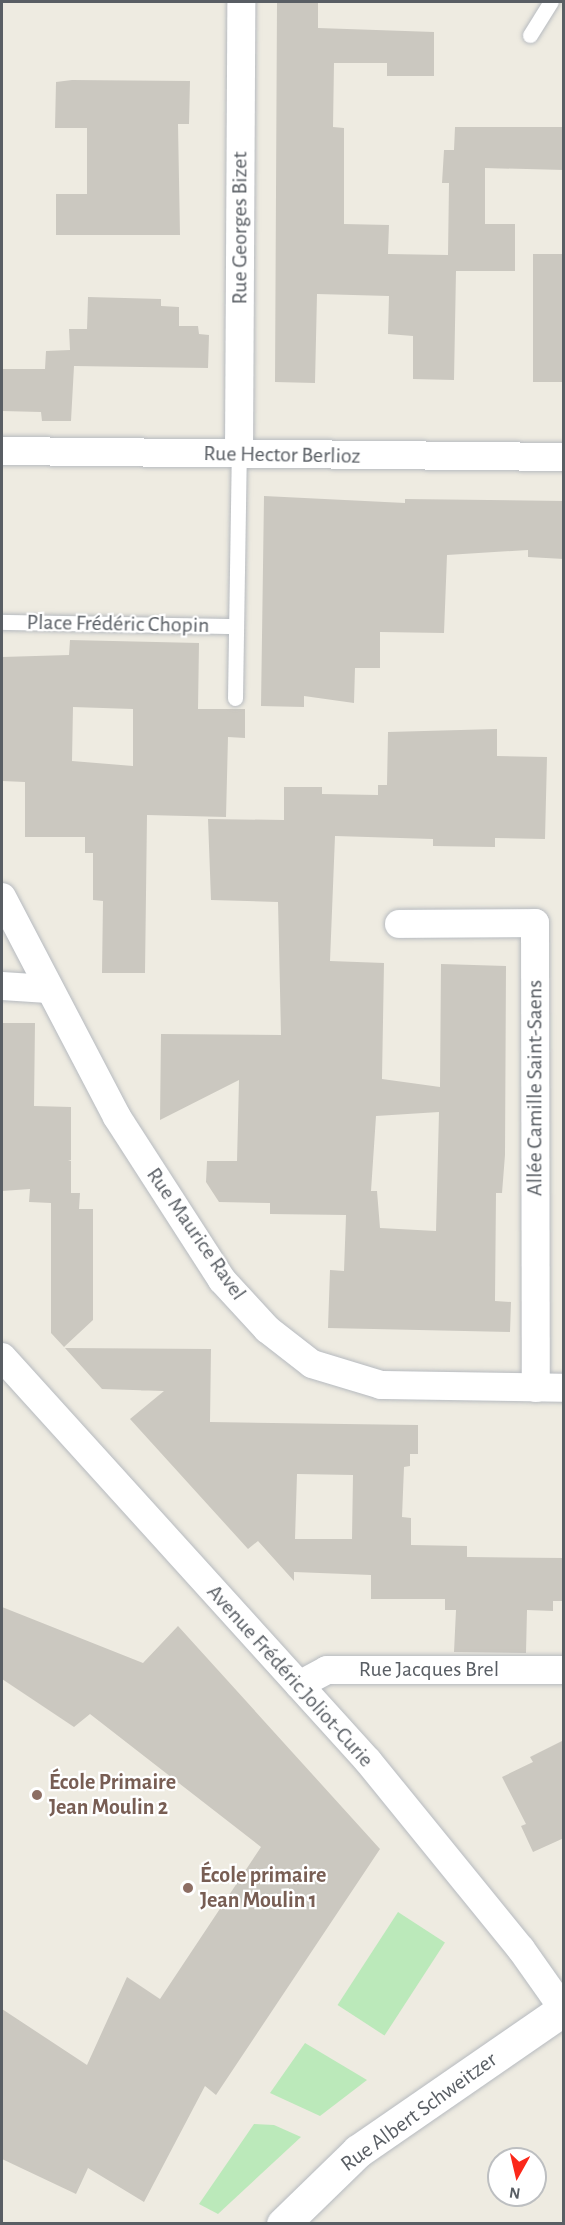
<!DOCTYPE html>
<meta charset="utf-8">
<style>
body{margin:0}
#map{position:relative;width:565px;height:2225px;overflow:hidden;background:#eeebe1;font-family:"Alegreya Sans",sans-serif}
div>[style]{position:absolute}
.green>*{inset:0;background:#bbe9ba;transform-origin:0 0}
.building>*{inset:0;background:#cbc8c0;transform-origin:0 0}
.roads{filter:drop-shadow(0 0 2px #b6babf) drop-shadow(0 0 2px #b6babf)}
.lane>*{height:15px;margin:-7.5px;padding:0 7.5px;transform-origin:7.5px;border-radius:7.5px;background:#fff}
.street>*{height:28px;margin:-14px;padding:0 14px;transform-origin:14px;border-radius:14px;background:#fff}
.secondary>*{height:33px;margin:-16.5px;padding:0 16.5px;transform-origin:16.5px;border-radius:16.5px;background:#fff}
.dots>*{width:16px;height:16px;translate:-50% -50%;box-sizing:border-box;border:3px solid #fff;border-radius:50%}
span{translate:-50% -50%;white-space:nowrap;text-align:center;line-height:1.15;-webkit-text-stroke:4.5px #fff;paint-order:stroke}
.street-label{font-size:22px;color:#595e64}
.education-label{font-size:22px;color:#785e54;font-weight:700}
.left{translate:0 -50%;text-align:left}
.frame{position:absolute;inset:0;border:3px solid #595e64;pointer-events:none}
.north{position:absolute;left:487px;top:2147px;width:60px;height:60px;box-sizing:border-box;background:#fff;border:2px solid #bdbfc1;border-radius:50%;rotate:188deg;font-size:16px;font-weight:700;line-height:24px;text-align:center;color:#595e64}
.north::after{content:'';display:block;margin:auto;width:21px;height:27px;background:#fb281a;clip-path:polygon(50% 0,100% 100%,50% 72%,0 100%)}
</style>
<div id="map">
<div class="green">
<div style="left:398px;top:1912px;width:56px;height:111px;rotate:33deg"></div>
<div style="clip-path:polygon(305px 2043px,367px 2080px,320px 2116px,270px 2093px)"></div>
<div style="clip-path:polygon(254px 2124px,274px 2125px,301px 2137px,218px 2214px,199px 2204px)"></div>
</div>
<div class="building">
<div style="clip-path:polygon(277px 2px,318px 2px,318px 28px,434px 32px,434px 76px,387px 76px,387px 63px,334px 63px,333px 127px,344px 128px,344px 224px,389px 225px,388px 254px,448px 255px,449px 183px,442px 183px,444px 150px,454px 150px,455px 127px,564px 127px,564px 170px,485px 168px,485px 224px,515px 224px,515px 271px,456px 271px,454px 380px,413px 379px,413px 336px,388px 334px,389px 296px,317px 294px,315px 383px,275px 382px)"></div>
<div style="clip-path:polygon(72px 80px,190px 81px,189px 124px,178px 124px,180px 235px,56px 235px,56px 194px,87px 194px,87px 128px,55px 128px,56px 82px)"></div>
<div style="left:533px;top:254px;width:31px;height:128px"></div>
<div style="clip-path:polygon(88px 297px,161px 299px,161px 306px,179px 307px,179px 326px,198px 326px,199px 334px,209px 335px,208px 368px,74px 366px,71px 421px,42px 421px,41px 412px,2px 411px,2px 369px,45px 369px,46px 351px,70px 350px,69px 329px,87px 329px)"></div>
<div style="clip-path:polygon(264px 496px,405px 503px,405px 499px,564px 501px,564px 559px,528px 557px,528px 550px,447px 555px,444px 633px,380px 632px,380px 668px,355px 668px,354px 703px,304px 696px,304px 707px,261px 706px)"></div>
<div style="clip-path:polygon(evenodd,70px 640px,199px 643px,198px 709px,245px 709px,245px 738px,228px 737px,226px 817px,147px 815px,145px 973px,102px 973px,103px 901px,93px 900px,93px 853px,85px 853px,85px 837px,25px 837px,25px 782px,2px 781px,2px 657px,69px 655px,70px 640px,73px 707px,133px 709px,133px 766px,72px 761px,73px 707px)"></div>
<div style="clip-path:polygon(evenodd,497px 729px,497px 756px,547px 757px,545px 839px,495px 838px,495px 847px,433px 846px,433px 839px,335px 836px,330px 961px,384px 963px,382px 1079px,440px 1087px,441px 964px,506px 966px,505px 1155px,502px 1193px,496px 1193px,495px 1301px,511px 1302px,510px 1332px,328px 1328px,330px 1270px,344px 1271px,346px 1215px,270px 1214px,270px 1203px,219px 1202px,206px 1182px,207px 1161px,237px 1161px,239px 1080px,160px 1120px,161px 1034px,281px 1035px,278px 902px,211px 900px,208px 819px,284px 820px,284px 787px,322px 787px,322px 794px,378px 795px,378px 785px,387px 785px,388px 732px,497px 729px,439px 1112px,436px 1231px,380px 1228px,377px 1191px,371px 1191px,376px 1116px,439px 1112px)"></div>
<div style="clip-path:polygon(2px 1023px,35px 1023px,34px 1106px,71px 1107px,71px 1160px,68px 1161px,71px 1161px,71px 1193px,80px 1193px,79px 1209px,93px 1209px,93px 1320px,64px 1347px,51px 1333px,51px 1203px,29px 1202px,30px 1189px,2px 1191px)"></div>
<div style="clip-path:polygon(evenodd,65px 1348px,211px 1349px,210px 1422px,418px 1425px,418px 1454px,410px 1454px,410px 1466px,404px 1467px,402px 1517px,411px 1518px,411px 1545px,467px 1546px,467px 1557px,564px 1558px,564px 1601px,553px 1601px,553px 1611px,527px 1610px,526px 1653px,454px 1652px,456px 1610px,445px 1610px,445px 1599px,371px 1599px,371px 1575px,294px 1572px,294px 1567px,294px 1581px,258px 1541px,248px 1549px,130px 1419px,164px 1391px,102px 1389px,65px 1348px,297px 1474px,353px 1475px,352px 1539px,295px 1539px,297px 1474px)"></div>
<div style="clip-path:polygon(2px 1607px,143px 1663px,178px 1626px,380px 1849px,216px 2095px,205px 2086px,144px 2202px,88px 2168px,76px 2194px,2px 2159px,2px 2009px,87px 2065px,127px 1977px,160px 1999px,261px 1847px,90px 1714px,74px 1727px,2px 1679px)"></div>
<div style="clip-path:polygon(564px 1740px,564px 1838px,533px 1852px,521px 1826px,526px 1824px,502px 1777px,533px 1762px,530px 1757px)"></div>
</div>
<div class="roads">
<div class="lane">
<div style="left:530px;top:35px;width:39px;rotate:-58deg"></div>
<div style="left:2px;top:622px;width:232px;rotate:1deg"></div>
<div style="left:235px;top:698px;width:244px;rotate:-89.1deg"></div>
</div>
<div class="street">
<div style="left:2px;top:451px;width:562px;rotate:0.61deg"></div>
<div style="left:239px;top:454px;width:452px;rotate:-89.7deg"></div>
<div style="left:2px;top:897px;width:248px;rotate:62.4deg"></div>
<div style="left:117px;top:1117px;width:194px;rotate:57.2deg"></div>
<div style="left:222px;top:1280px;width:67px;rotate:47.4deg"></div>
<div style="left:267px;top:1329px;width:57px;rotate:37.9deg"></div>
<div style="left:312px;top:1364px;width:72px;rotate:16.9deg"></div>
<div style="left:381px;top:1385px;width:183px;rotate:0.9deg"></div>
<div style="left:399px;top:924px;width:136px;rotate:-0.4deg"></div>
<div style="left:535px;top:923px;width:465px;rotate:89.9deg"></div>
<div style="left:2px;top:986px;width:46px;rotate:3.7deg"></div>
<div style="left:2px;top:1357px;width:545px;rotate:47.83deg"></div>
<div style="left:368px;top:1761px;width:242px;rotate:50.9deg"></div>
<div style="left:521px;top:1949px;width:75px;rotate:54.8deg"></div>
<div style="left:299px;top:1685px;width:32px;rotate:-28deg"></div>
<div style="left:327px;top:1670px;width:237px"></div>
</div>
<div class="secondary">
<div style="left:283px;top:2224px;width:105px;rotate:-44.2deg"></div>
<div style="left:358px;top:2151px;width:250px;rotate:-34.6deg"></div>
</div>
</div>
<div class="dots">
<div style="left:37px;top:1795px;background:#8d6e63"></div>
<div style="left:188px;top:1888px;background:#8d6e63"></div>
</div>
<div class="street-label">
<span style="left:240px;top:228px;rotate:-90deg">Rue Georges Bizet</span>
<span style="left:282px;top:455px;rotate:1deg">Rue Hector Berlioz</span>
<span style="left:118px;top:624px;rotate:1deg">Place Frédéric Chopin</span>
<span style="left:535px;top:1088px;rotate:-90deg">Allée Camille Saint-Saens</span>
<span style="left:196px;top:1234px;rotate:55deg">Rue Maurice Ravel</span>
<span style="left:429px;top:1670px">Rue Jacques Brel</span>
<span style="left:290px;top:1676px;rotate:48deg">Avenue Frédéric Joliot-Curie</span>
<span style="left:419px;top:2112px;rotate:-36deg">Rue Albert Schweitzer</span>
</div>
<div class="education-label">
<span class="left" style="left:49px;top:1795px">École Primaire<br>Jean Moulin 2</span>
<span class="left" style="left:200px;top:1888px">École primaire<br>Jean Moulin 1</span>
</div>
<div class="frame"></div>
<div class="north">N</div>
</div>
